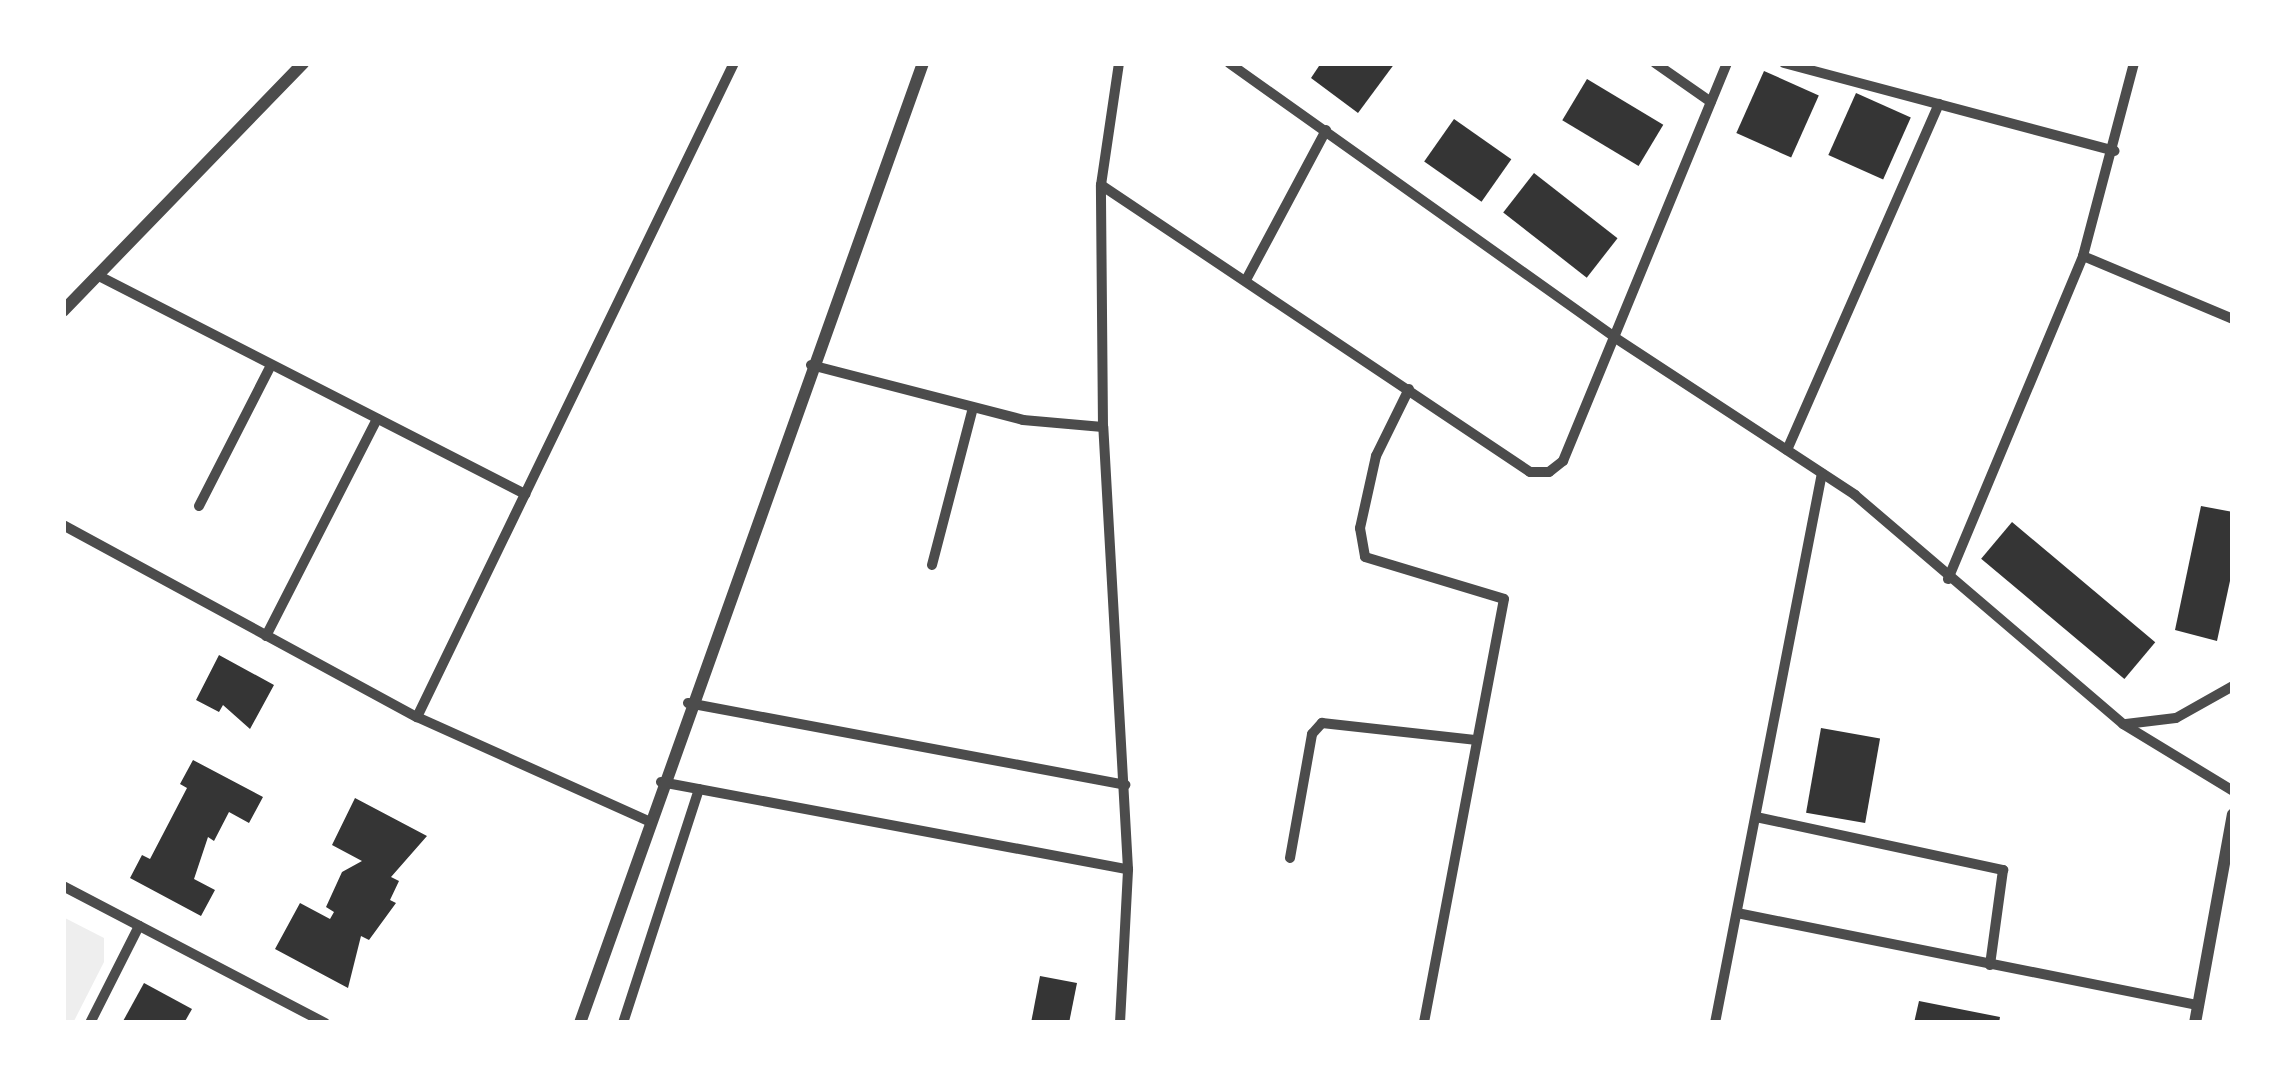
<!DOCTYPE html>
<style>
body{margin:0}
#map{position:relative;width:2296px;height:1086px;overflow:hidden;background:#fff;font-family:Signika,sans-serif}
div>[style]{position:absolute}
.green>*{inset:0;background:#eee}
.building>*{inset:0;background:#353535;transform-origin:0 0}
.minor>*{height:10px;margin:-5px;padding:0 5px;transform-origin:5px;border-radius:5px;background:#4c4c4c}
.tertiary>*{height:12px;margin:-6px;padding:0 6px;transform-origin:6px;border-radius:6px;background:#4c4c4c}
span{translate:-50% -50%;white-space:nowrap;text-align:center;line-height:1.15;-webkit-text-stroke:10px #fff;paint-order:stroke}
.frame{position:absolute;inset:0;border:66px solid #fff;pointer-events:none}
</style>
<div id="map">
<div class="green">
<div style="clip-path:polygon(63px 917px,104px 938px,104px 962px,73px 1023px,63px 1023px)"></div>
</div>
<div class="building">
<div style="clip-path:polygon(1321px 63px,1395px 63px,1358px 113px,1311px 78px)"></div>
<div style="left:1764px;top:71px;width:60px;height:68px;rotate:24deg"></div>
<div style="left:1587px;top:79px;width:89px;height:48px;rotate:31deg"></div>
<div style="left:1856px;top:93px;width:60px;height:68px;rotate:24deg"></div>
<div style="left:1454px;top:119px;width:70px;height:52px;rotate:35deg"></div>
<div style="left:1534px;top:173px;width:106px;height:50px;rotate:38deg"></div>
<div style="clip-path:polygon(2201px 506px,2233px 512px,2233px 567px,2217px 641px,2175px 630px)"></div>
<div style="left:2012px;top:522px;width:187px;height:48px;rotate:40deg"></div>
<div style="clip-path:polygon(219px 655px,274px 685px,250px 729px,223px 705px,219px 712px,196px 700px)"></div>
<div style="left:1821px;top:728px;width:60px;height:86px;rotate:10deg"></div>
<div style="clip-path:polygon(193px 760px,263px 797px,249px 823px,229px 812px,214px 841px,208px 837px,194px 879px,215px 890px,201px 916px,130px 878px,142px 855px,150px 859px,187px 788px,180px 784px)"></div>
<div style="clip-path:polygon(355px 798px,427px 836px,391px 877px,399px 881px,390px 900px,396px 903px,369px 940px,361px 936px,348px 988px,275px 949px,300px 903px,330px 919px,334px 912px,326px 907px,342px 872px,362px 861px,332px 845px)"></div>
<div style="clip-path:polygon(1040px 976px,1077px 983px,1069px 1023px,1031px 1023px)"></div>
<div style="clip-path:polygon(144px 983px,192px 1009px,184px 1023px,122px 1023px)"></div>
<div style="clip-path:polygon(1919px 1001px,2000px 1017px,1999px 1023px,1914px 1023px)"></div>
</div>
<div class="minor">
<div style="left:1229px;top:63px;width:473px;rotate:35.4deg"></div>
<div style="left:1614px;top:337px;width:288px;rotate:33.2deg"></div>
<div style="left:1855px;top:495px;width:353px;rotate:40.5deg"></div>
<div style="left:2123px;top:724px;width:129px;rotate:31.3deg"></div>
<div style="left:1655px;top:63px;width:68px;rotate:34.9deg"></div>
<div style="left:1784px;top:63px;width:342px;rotate:14.9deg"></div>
<div style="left:1101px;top:185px;width:123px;rotate:-81.6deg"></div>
<div style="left:2083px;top:256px;width:163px;rotate:22.8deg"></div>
<div style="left:99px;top:276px;width:479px;rotate:27.1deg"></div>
<div style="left:1246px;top:280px;width:170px;rotate:-61.9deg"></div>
<div style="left:811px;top:365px;width:219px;rotate:14.5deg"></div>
<div style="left:1023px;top:420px;width:80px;rotate:5deg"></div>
<div style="left:1409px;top:389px;width:75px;rotate:116.2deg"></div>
<div style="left:1376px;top:456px;width:74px;rotate:102.5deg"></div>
<div style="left:1360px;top:528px;width:29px;rotate:80deg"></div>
<div style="left:1365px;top:557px;width:145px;rotate:16.8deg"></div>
<div style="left:1504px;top:599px;width:431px;rotate:100.7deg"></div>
<div style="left:1787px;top:450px;width:378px;rotate:-66.3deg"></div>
<div style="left:199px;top:506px;width:158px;rotate:-62.9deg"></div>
<div style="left:63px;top:525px;width:403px;rotate:28.5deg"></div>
<div style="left:417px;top:717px;width:253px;rotate:24.2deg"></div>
<div style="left:932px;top:565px;width:162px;rotate:-75.4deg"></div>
<div style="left:1948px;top:579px;width:350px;rotate:-67.3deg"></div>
<div style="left:2083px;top:256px;width:200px;rotate:-75.2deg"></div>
<div style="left:266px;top:636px;width:244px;rotate:-62.9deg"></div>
<div style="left:688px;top:703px;width:445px;rotate:10.6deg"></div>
<div style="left:417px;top:717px;width:727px;rotate:-64.14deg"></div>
<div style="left:2126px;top:724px;width:50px;rotate:-6.8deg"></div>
<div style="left:2176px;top:718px;width:65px;rotate:-29.3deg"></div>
<div style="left:661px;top:782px;width:475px;rotate:10.6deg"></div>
<div style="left:1756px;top:817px;width:253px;rotate:12.1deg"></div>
<div style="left:2003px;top:870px;width:96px;rotate:97.8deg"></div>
<div style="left:1290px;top:858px;width:126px;rotate:-79.9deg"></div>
<div style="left:1312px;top:734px;width:15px;rotate:-48deg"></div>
<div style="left:1322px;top:723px;width:156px;rotate:6.3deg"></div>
<div style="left:63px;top:886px;width:296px;rotate:27.6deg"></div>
<div style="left:1737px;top:913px;width:471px;rotate:11.3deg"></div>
<div style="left:90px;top:1023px;width:109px;rotate:-63.2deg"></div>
<div style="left:623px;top:1023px;width:246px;rotate:-72deg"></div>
<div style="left:1120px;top:1023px;width:154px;rotate:-87deg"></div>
<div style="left:1128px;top:869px;width:443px;rotate:-93.2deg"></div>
<div style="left:1103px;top:427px;width:242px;rotate:-90.5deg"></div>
<div style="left:1101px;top:185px;width:516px;rotate:33.78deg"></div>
<div style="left:1530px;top:472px;width:19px"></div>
<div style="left:1549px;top:472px;width:18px;rotate:-38deg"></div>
<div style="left:1563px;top:461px;width:430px;rotate:-67.6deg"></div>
<div style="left:1715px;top:1023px;width:560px;rotate:-78.99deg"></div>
</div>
<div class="tertiary">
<div style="left:63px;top:311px;width:345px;rotate:-45.9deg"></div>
<div style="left:580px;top:1023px;width:1019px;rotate:-70.34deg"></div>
<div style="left:2195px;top:1023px;width:212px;rotate:-79.7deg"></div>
</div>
<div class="frame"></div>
</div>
